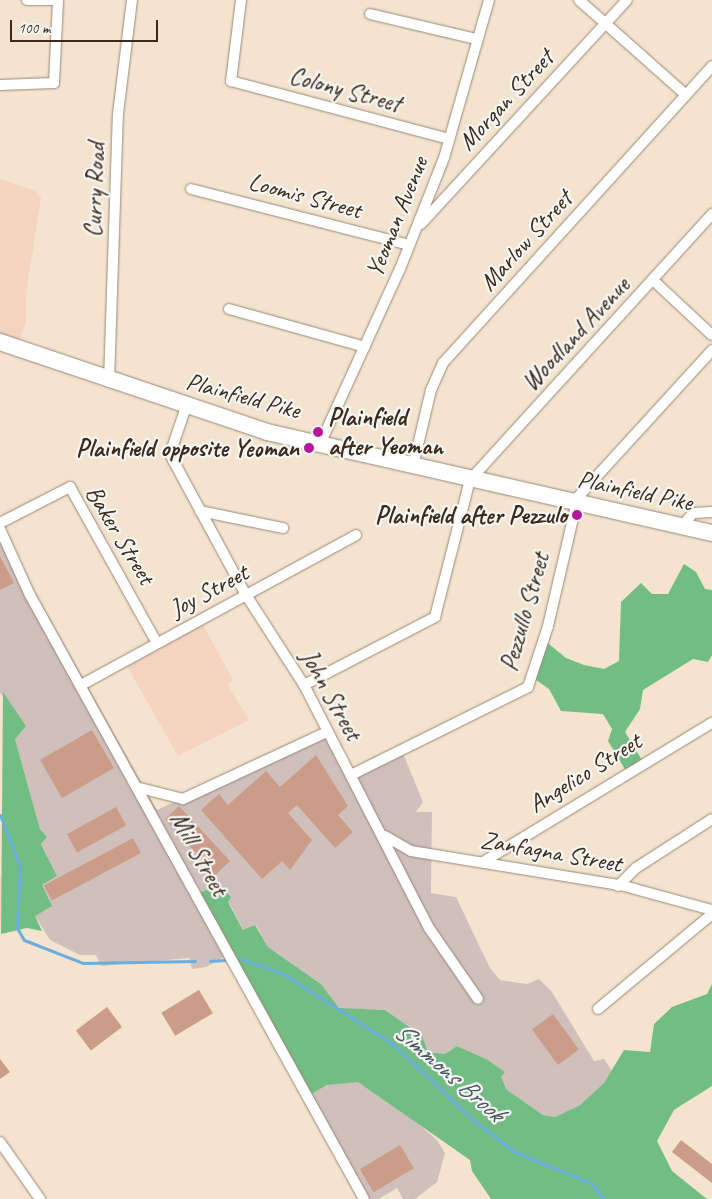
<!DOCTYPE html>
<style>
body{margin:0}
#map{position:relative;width:712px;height:1199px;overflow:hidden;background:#f4e4cf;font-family:Caveat,sans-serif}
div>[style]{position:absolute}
.built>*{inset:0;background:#f4d3c0}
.industrial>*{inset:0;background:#d0c0bc}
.forest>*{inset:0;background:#72bd84}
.stream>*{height:3px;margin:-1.5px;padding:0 1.5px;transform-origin:1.5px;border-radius:1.5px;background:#6aaddf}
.building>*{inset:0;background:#cb9c87;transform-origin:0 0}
.roads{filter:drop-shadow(0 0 1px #988776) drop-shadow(0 0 1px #988776)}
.minor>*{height:10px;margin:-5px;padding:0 5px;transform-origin:5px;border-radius:5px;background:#fff}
.primary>*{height:16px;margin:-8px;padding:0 8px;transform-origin:8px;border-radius:8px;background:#fff}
.dots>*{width:14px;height:14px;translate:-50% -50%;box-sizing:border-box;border:2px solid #f6f6f2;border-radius:50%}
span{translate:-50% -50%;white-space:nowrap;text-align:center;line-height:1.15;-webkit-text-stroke:4.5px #f6f6f2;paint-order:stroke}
.street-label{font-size:25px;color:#3b2a1e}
.poi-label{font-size:25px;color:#3b2a1e;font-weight:700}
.left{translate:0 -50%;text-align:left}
.right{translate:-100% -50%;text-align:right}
.water-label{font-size:26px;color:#4b5862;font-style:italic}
.scale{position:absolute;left:10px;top:20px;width:148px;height:22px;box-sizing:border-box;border:2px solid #3b2a1e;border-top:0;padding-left:6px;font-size:15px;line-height:18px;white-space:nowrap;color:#3b2a1e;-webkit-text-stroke:4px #f6f6f2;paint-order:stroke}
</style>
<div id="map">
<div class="built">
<div style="clip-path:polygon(0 179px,35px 191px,41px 198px,26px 294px,26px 323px,16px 347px,0 343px)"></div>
<div style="clip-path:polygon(201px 621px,233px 680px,227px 684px,249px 720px,178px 756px,124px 661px)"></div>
<div style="clip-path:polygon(0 876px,3px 882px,0 934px)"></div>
</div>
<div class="industrial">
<div style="clip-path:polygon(0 530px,157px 810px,323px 733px,348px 771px,402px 751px,423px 802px,416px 812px,432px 812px,431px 893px,456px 897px,490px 968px,500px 980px,527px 984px,539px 979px,552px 992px,594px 1061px,604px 1059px,612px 1071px,604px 1083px,580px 1105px,555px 1117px,543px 1115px,506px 1089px,486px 1059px,457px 1046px,445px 1054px,428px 1052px,419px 1035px,385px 1010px,339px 1009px,321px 984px,268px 947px,256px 925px,244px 931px,219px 884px,229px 954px,206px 967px,192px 969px,189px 958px,101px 966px,96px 955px,80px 955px,50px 940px,35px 916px,42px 885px,57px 876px,41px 843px,47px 837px,40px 829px,15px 739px,12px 705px,0 693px)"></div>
<div style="clip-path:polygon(346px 1081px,358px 1082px,395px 1104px,437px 1140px,445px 1153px,437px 1182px,415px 1199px,403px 1199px,397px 1188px,379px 1199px,364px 1199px,308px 1096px,327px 1085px)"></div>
</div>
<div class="forest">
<div style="clip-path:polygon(684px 564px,696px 572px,705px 589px,712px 590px,712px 655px,708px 662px,693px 659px,643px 690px,640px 709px,625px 732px,643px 762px,626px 771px,608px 741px,612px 729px,603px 714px,561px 711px,549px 689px,532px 677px,544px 640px,566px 658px,584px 665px,604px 669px,619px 661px,621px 602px,641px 583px,652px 594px,668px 594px)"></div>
<div style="clip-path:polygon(3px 692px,26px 726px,15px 739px,40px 829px,47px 837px,41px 844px,57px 876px,42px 885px,52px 906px,35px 916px,42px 931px,27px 928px,1px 934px)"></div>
<div style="clip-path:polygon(219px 884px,231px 897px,228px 902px,243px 930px,255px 925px,268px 947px,321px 984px,339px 1008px,385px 1010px,422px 1036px,428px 1052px,445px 1054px,457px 1046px,486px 1059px,505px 1072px,501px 1077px,506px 1089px,543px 1115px,555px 1117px,580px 1105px,604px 1083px,624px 1050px,650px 1052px,654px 1024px,672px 1007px,707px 994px,712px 984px,712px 1086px,674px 1110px,657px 1141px,672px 1171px,707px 1199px,491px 1199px,472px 1171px,470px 1160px,358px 1082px,327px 1085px,308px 1096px,200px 893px)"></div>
</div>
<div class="stream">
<div style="left:0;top:815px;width:55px;rotate:68.6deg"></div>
<div style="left:20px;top:866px;width:62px;rotate:92.8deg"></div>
<div style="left:17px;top:928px;width:14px;rotate:60deg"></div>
<div style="left:24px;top:940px;width:63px;rotate:21.3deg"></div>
<div style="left:83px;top:963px;width:112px;rotate:-1deg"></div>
<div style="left:242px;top:959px;width:42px;rotate:19.3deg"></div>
<div style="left:282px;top:973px;width:133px;rotate:32.7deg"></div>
<div style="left:394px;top:1045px;width:108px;rotate:43.5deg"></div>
<div style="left:472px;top:1119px;width:54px;rotate:37.5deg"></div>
<div style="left:515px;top:1152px;width:82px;rotate:22.2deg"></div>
<div style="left:591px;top:1183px;width:21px;rotate:51deg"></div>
<div style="left:210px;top:961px;width:15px;rotate:-4deg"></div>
</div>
<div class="building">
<div style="clip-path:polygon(0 556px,14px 583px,0 590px)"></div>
<div style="left:92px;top:730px;width:44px;height:60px;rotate:60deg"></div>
<div style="clip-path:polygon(316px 755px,348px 806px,338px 815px,353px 832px,335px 848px,297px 805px,288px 813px,312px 840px,290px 870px,282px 861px,262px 879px,201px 810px,219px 794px,228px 805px,266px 771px,280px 787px)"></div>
<div style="clip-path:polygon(179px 806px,230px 861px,210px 880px,202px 871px,208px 866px,165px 819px)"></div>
<div style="left:116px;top:807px;width:21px;height:56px;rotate:61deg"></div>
<div style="left:133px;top:838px;width:17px;height:101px;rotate:62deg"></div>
<div style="left:199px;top:990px;width:27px;height:44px;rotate:59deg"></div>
<div style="left:107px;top:1007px;width:25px;height:39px;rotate:53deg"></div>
<div style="left:553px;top:1014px;width:44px;height:26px;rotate:54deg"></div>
<div style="clip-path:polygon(0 1059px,10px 1072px,0 1079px)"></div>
<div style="clip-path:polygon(681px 1140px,712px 1164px,712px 1183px,672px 1152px)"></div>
<div style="left:400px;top:1145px;width:27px;height:47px;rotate:59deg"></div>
</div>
<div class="roads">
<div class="minor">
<div style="left:27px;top:0;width:31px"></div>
<div style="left:241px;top:0;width:82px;rotate:97deg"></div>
<div style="left:231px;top:81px;width:226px;rotate:14.9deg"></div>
<div style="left:579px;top:0;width:143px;rotate:41.6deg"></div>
<div style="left:370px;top:14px;width:110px;rotate:13.2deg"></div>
<div style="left:0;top:85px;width:54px;rotate:-2.1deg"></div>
<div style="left:54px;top:83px;width:83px;rotate:-87.2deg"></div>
<div style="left:191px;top:189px;width:225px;rotate:14.4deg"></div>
<div style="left:421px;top:224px;width:304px;rotate:-47.4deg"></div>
<div style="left:654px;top:281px;width:79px;rotate:43deg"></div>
<div style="left:229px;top:309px;width:141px;rotate:15.6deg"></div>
<div style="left:109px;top:382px;width:268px;rotate:-88.1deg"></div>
<div style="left:118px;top:114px;width:115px;rotate:-83deg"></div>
<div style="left:186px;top:407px;width:50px;rotate:108.8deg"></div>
<div style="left:170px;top:454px;width:7px;rotate:63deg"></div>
<div style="left:173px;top:460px;width:153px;rotate:61.6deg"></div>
<div style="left:246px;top:595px;width:107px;rotate:57.2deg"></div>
<div style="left:304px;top:685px;width:273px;rotate:62.8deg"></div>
<div style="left:429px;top:928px;width:86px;rotate:55.4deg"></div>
<div style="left:321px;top:442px;width:190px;rotate:-65.5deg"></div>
<div style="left:400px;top:269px;width:119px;rotate:-68.4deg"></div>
<div style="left:444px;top:158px;width:164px;rotate:-74.1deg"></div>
<div style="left:413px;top:466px;width:78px;rotate:-76.7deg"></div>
<div style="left:431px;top:390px;width:30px;rotate:-66deg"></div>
<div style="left:443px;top:363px;width:401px;rotate:-47.8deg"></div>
<div style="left:200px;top:511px;width:85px;rotate:11.6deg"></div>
<div style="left:0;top:523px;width:79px;rotate:-27.2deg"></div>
<div style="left:70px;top:487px;width:179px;rotate:60.9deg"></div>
<div style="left:681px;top:527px;width:18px;rotate:-49deg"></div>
<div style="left:693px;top:513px;width:19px;rotate:-3deg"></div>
<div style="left:0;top:529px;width:72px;rotate:65.6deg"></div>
<div style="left:30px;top:595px;width:690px;rotate:61.06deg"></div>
<div style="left:83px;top:684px;width:311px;rotate:-28.6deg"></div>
<div style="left:304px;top:685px;width:148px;rotate:-27.4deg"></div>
<div style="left:435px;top:617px;width:141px;rotate:-75.7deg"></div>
<div style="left:470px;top:480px;width:360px;rotate:-47.7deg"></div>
<div style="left:351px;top:775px;width:198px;rotate:-26.4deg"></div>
<div style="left:528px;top:687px;width:64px;rotate:-71.8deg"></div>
<div style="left:548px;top:626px;width:132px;rotate:-76.9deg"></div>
<div style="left:578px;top:497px;width:199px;rotate:-47.6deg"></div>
<div style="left:140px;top:788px;width:44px;rotate:14.3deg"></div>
<div style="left:183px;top:799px;width:159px;rotate:-25deg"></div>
<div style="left:385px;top:836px;width:30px;rotate:30deg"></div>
<div style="left:411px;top:851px;width:216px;rotate:9.3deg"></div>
<div style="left:624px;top:886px;width:91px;rotate:15.3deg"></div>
<div style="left:483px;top:862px;width:268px;rotate:-31.3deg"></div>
<div style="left:618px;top:886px;width:25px;rotate:-45deg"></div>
<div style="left:636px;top:868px;width:90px;rotate:-32.8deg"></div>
<div style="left:598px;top:1009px;width:148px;rotate:-39.8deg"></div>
<div style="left:0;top:1142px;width:70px;rotate:54.9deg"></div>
</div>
<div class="primary">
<div style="left:0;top:342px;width:282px;rotate:18.6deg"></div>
<div style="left:267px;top:432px;width:456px;rotate:12.8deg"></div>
</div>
</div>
<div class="dots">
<div style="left:318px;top:432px;background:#b5179e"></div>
<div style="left:309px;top:448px;background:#b5179e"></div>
<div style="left:577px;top:515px;background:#b5179e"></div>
</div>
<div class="street-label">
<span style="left:345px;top:90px;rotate:15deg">Colony Street</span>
<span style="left:506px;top:100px;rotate:-47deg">Morgan Street</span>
<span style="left:95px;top:190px;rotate:-88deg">Curry Road</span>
<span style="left:305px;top:196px;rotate:15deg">Loomis Street</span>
<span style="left:397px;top:217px;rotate:-68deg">Yeoman Avenue</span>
<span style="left:526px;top:241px;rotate:-48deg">Marlow Street</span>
<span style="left:576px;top:334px;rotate:-47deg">Woodland Avenue</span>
<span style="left:243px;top:396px;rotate:15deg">Plainfield Pike</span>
<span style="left:635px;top:491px;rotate:12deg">Plainfield Pike</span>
<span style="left:120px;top:535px;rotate:59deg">Baker Street</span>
<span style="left:209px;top:591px;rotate:-28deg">Joy Street</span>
<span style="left:525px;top:612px;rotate:-74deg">Pezzullo Street</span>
<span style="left:331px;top:695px;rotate:61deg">John Street</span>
<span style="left:585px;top:773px;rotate:-32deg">Angelico Street</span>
<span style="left:551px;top:852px;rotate:10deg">Zanfagna Street</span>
<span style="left:199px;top:854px;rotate:61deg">Mill Street</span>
</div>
<div class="poi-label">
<span class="left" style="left:328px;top:432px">Plainfield<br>after Yeoman</span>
<span class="right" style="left:299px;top:448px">Plainfield opposite Yeoman</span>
<span class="right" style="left:567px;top:515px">Plainfield after Pezzulo</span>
</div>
<div class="water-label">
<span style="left:449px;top:1072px;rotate:41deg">Simmons Brook</span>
</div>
<div class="scale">100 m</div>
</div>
